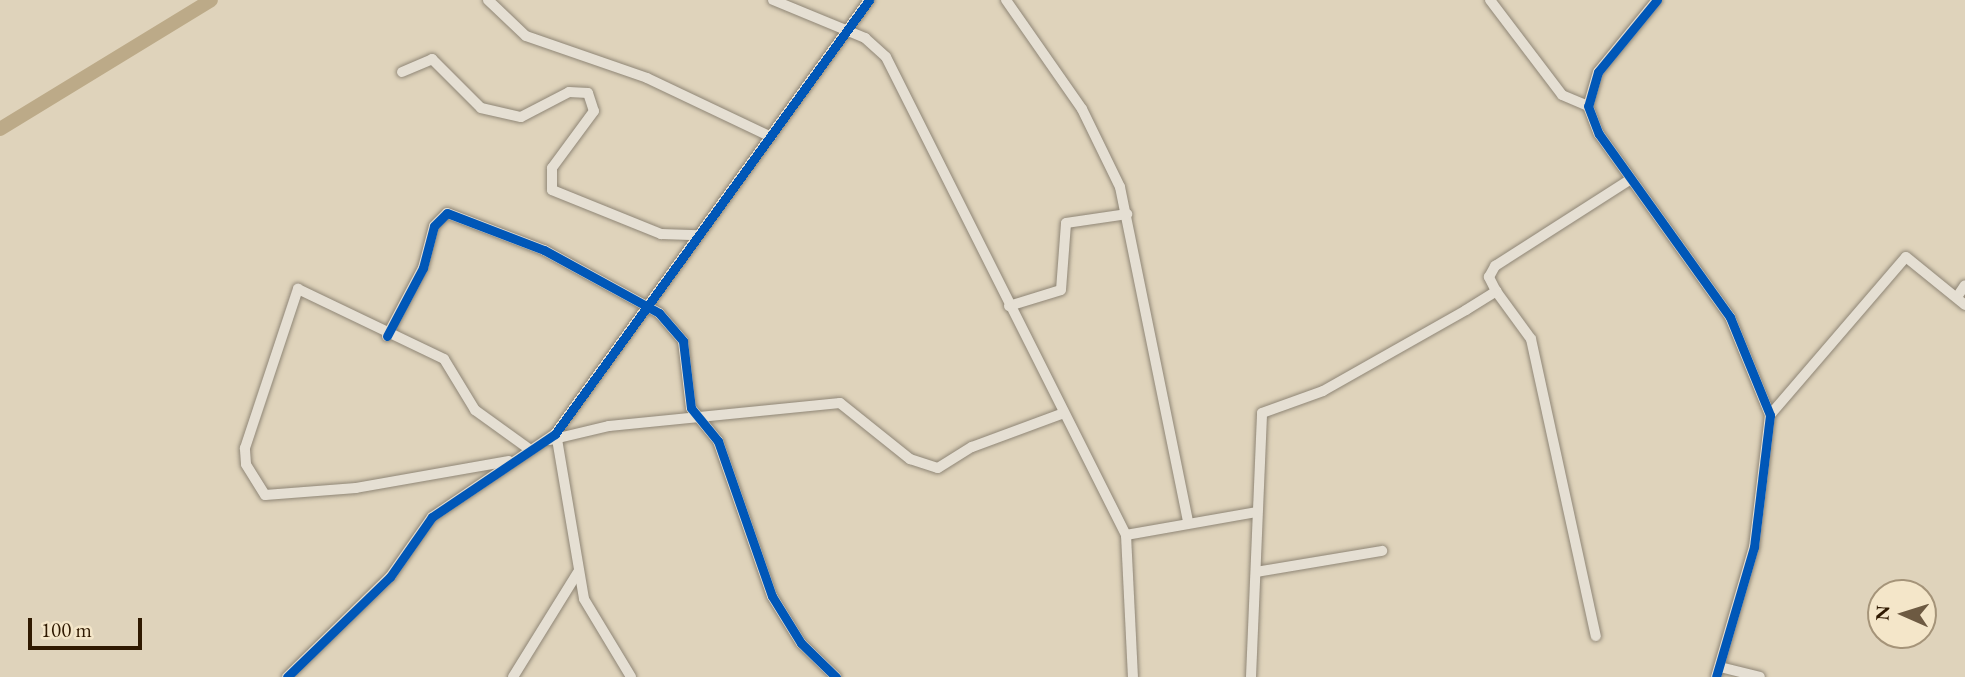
<!DOCTYPE html>
<style>
body{margin:0}
#map{position:relative;width:1965px;height:677px;overflow:hidden;background:#dfd3bb;font-family:"EB Garamond",serif}
div>[style]{position:absolute}
.river>*{height:14px;margin:-7px;padding:0 7px;transform-origin:7px;border-radius:7px;background:#bcaa88}
.roads{filter:drop-shadow(0 0 2px #8f8676) drop-shadow(0 0 2px #8f8676)}
.minor>*{height:10px;margin:-5px;padding:0 5px;transform-origin:5px;border-radius:5px;background:#e5dfd3}
.cycleway>*{height:9px;margin:-4.5px;padding:0 4.5px;transform-origin:4.5px;border-radius:4.5px;background:#0057b8}
span{translate:-50% -50%;white-space:nowrap;text-align:center;line-height:1.15;-webkit-text-stroke:7px #f4e6c9;paint-order:stroke}
.north{position:absolute;left:1867px;top:579px;width:70px;height:70px;box-sizing:border-box;background:#f4e6c9;border:2px solid #a59479;border-radius:50%;rotate:273deg;font-size:19px;font-weight:700;line-height:28px;text-align:center;color:#2f1901}
.north::after{content:'';display:block;margin:auto;width:24px;height:32px;background:#6d5a42;clip-path:polygon(50% 0,100% 100%,50% 72%,0 100%)}
.scale{position:absolute;left:28px;top:618px;width:114px;height:32px;box-sizing:border-box;border:4px solid #2f1901;border-top:0;padding-left:9px;font-size:21px;line-height:24px;white-space:nowrap;color:#2f1901;-webkit-text-stroke:5px #f4e6c9;paint-order:stroke}
</style>
<div id="map">
<div class="river">
<div style="left:0;top:129px;width:247px;rotate:-31.4deg"></div>
</div>
<div class="roads">
<div class="minor">
<div style="left:488px;top:0;width:52px;rotate:43.5deg"></div>
<div style="left:526px;top:36px;width:128px;rotate:19.1deg"></div>
<div style="left:647px;top:78px;width:137px;rotate:25.4deg"></div>
<div style="left:773px;top:0;width:100px;rotate:22.4deg"></div>
<div style="left:865px;top:38px;width:28px;rotate:42deg"></div>
<div style="left:886px;top:57px;width:535px;rotate:63.34deg"></div>
<div style="left:1006px;top:0;width:133px;rotate:55.1deg"></div>
<div style="left:1082px;top:109px;width:87px;rotate:64deg"></div>
<div style="left:1120px;top:187px;width:340px;rotate:78.5deg"></div>
<div style="left:1490px;top:0;width:119px;rotate:52.8deg"></div>
<div style="left:1562px;top:95px;width:28px;rotate:23deg"></div>
<div style="left:1657px;top:0;width:93px;rotate:129.3deg"></div>
<div style="left:1598px;top:72px;width:35px;rotate:106deg"></div>
<div style="left:1588px;top:106px;width:30px;rotate:69deg"></div>
<div style="left:1599px;top:134px;width:225px;rotate:54.4deg"></div>
<div style="left:1730px;top:317px;width:106px;rotate:67.8deg"></div>
<div style="left:1770px;top:415px;width:133px;rotate:96.9deg"></div>
<div style="left:1754px;top:547px;width:135px;rotate:106.3deg"></div>
<div style="left:402px;top:72px;width:33px;rotate:-23deg"></div>
<div style="left:432px;top:59px;width:69px;rotate:45deg"></div>
<div style="left:481px;top:108px;width:41px;rotate:12.7deg"></div>
<div style="left:521px;top:117px;width:54px;rotate:-27.5deg"></div>
<div style="left:569px;top:92px;width:19px;rotate:3deg"></div>
<div style="left:588px;top:93px;width:19px;rotate:72deg"></div>
<div style="left:594px;top:111px;width:71px;rotate:126.4deg"></div>
<div style="left:552px;top:168px;width:22px;rotate:90deg"></div>
<div style="left:552px;top:190px;width:118px;rotate:22deg"></div>
<div style="left:661px;top:234px;width:37px;rotate:2deg"></div>
<div style="left:1496px;top:291px;width:59px;rotate:53.9deg"></div>
<div style="left:1531px;top:339px;width:304px;rotate:77.7deg"></div>
<div style="left:1957px;top:297px;width:14px;rotate:-56deg"></div>
<div style="left:1009px;top:306px;width:54px;rotate:-17.1deg"></div>
<div style="left:1061px;top:290px;width:67px;rotate:-85.7deg"></div>
<div style="left:1066px;top:223px;width:62px;rotate:-8.4deg"></div>
<div style="left:387px;top:336px;width:77px;rotate:-62.1deg"></div>
<div style="left:423px;top:268px;width:43px;rotate:-75.3deg"></div>
<div style="left:434px;top:226px;width:18px;rotate:-45deg"></div>
<div style="left:447px;top:213px;width:104px;rotate:20.9deg"></div>
<div style="left:544px;top:250px;width:131px;rotate:28.7deg"></div>
<div style="left:659px;top:313px;width:37px;rotate:49deg"></div>
<div style="left:683px;top:341px;width:67px;rotate:83.2deg"></div>
<div style="left:691px;top:408px;width:43px;rotate:50.7deg"></div>
<div style="left:718px;top:441px;width:164px;rotate:70.8deg"></div>
<div style="left:772px;top:596px;width:55px;rotate:58.3deg"></div>
<div style="left:801px;top:643px;width:49px;rotate:44.2deg"></div>
<div style="left:1770px;top:415px;width:208px;rotate:-49.3deg"></div>
<div style="left:1906px;top:257px;width:76px;rotate:39.1deg"></div>
<div style="left:557px;top:439px;width:162px;rotate:80.4deg"></div>
<div style="left:584px;top:599px;width:91px;rotate:58.9deg"></div>
<div style="left:550px;top:440px;width:61px;rotate:-13.3deg"></div>
<div style="left:609px;top:426px;width:232px;rotate:-5.7deg"></div>
<div style="left:840px;top:403px;width:90px;rotate:38.7deg"></div>
<div style="left:910px;top:459px;width:29px;rotate:18deg"></div>
<div style="left:938px;top:468px;width:40px;rotate:-32deg"></div>
<div style="left:972px;top:447px;width:98px;rotate:-20.3deg"></div>
<div style="left:509px;top:461px;width:155px;rotate:170deg"></div>
<div style="left:356px;top:488px;width:91px;rotate:175.6deg"></div>
<div style="left:265px;top:495px;width:36px;rotate:-122deg"></div>
<div style="left:246px;top:464px;width:16px;rotate:-94deg"></div>
<div style="left:245px;top:448px;width:168px;rotate:-71.6deg"></div>
<div style="left:298px;top:289px;width:162px;rotate:25.6deg"></div>
<div style="left:444px;top:359px;width:60px;rotate:58.7deg"></div>
<div style="left:475px;top:410px;width:67px;rotate:35.8deg"></div>
<div style="left:1126px;top:535px;width:142px;rotate:87.2deg"></div>
<div style="left:1126px;top:535px;width:132px;rotate:-10deg"></div>
<div style="left:1256px;top:572px;width:128px;rotate:-9.5deg"></div>
<div style="left:1720px;top:667px;width:41px;rotate:14deg"></div>
<div style="left:287px;top:677px;width:144px;rotate:-44.2deg"></div>
<div style="left:390px;top:577px;width:73px;rotate:-55deg"></div>
<div style="left:432px;top:517px;width:148px;rotate:-34deg"></div>
<div style="left:555px;top:434px;width:536px;rotate:-54.11deg"></div>
<div style="left:513px;top:677px;width:123px;rotate:-58.2deg"></div>
<div style="left:1251px;top:677px;width:264px;rotate:-87.6deg"></div>
<div style="left:1262px;top:413px;width:65px;rotate:-19.8deg"></div>
<div style="left:1323px;top:391px;width:164px;rotate:-29.5deg"></div>
<div style="left:1466px;top:310px;width:36px;rotate:-32deg"></div>
<div style="left:1496px;top:291px;width:16px;rotate:-117deg"></div>
<div style="left:1489px;top:277px;width:13px;rotate:-61deg"></div>
<div style="left:1495px;top:266px;width:161px;rotate:-32.6deg"></div>
</div>
</div>
<div class="cycleway">
<div style="left:1657px;top:0;width:93px;rotate:129.3deg"></div>
<div style="left:1598px;top:72px;width:35px;rotate:106deg"></div>
<div style="left:1588px;top:106px;width:30px;rotate:69deg"></div>
<div style="left:1599px;top:134px;width:225px;rotate:54.4deg"></div>
<div style="left:1730px;top:317px;width:106px;rotate:67.8deg"></div>
<div style="left:1770px;top:415px;width:133px;rotate:96.9deg"></div>
<div style="left:1754px;top:547px;width:135px;rotate:106.3deg"></div>
<div style="left:387px;top:336px;width:77px;rotate:-62.1deg"></div>
<div style="left:423px;top:268px;width:43px;rotate:-75.3deg"></div>
<div style="left:434px;top:226px;width:18px;rotate:-45deg"></div>
<div style="left:447px;top:213px;width:104px;rotate:20.9deg"></div>
<div style="left:544px;top:250px;width:131px;rotate:28.7deg"></div>
<div style="left:659px;top:313px;width:37px;rotate:49deg"></div>
<div style="left:683px;top:341px;width:67px;rotate:83.2deg"></div>
<div style="left:691px;top:408px;width:43px;rotate:50.7deg"></div>
<div style="left:718px;top:441px;width:164px;rotate:70.8deg"></div>
<div style="left:772px;top:596px;width:55px;rotate:58.3deg"></div>
<div style="left:801px;top:643px;width:49px;rotate:44.2deg"></div>
<div style="left:287px;top:677px;width:144px;rotate:-44.2deg"></div>
<div style="left:390px;top:577px;width:73px;rotate:-55deg"></div>
<div style="left:432px;top:517px;width:148px;rotate:-34deg"></div>
<div style="left:555px;top:434px;width:536px;rotate:-54.11deg"></div>
</div>
<div class="north">N</div>
<div class="scale">100 m</div>
</div>
